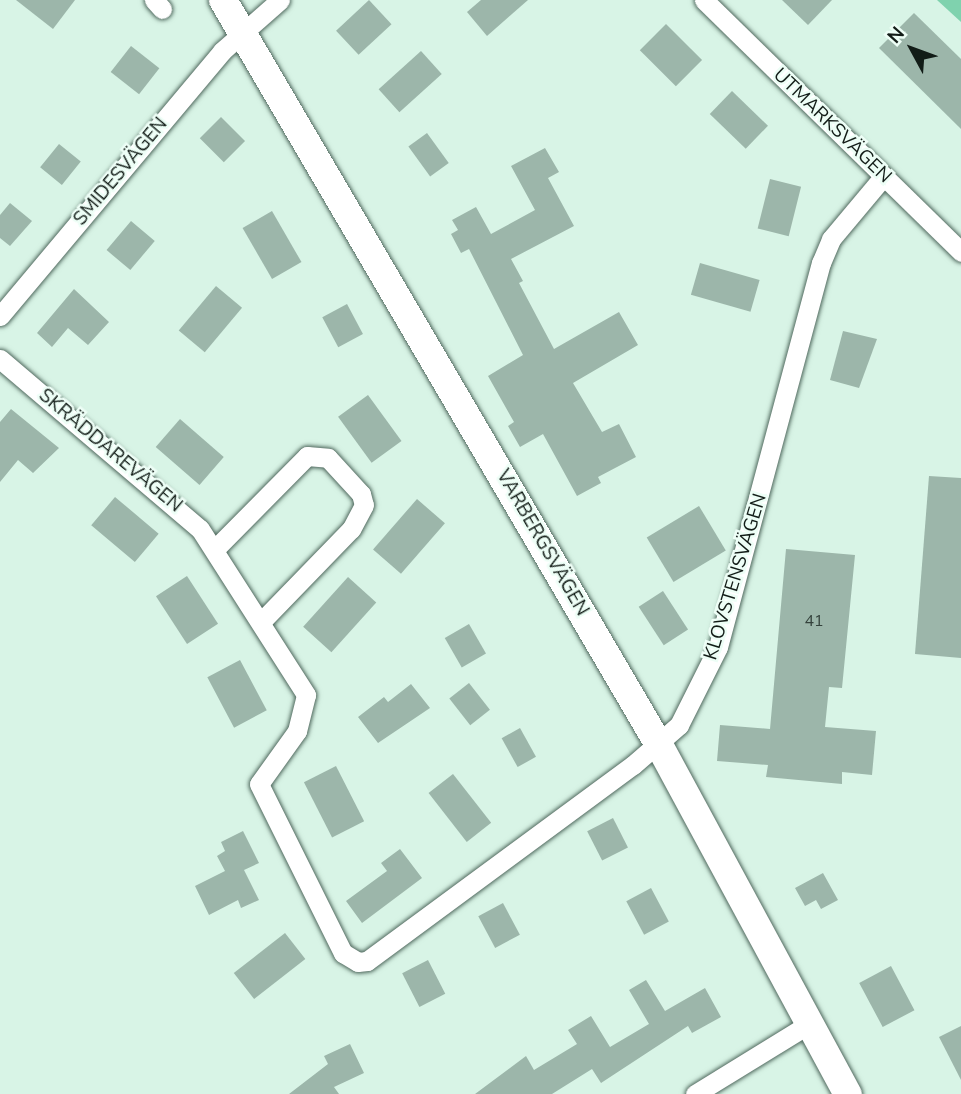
<!DOCTYPE html>
<meta charset="utf-8">
<style>
body{margin:0}
#map{position:relative;width:961px;height:1094px;overflow:hidden;background:#d8f4e6;font-family:"Nunito Sans",sans-serif}
div>[style]{position:absolute}
.green>*{inset:0;background:#7fd2ae}
.building>*{inset:0;background:#9cb6aa;transform-origin:0 0}
.roads{filter:drop-shadow(0 0 2px #50695e) drop-shadow(0 0 2px #50695e)}
.street>*{height:19px;margin:-9.5px;padding:0 9.5px;transform-origin:9.5px;border-radius:9.5px;background:#fff}
.secondary>*{height:28px;margin:-14px;padding:0 14px;transform-origin:14px;border-radius:14px;background:#fff}
span{translate:-50% -50%;white-space:nowrap;text-align:center;line-height:1.15;-webkit-text-stroke:5px #edfef6;paint-order:stroke}
.number-label{font-size:16px;color:#34423c}
.number-label span{-webkit-text-stroke-width:0}
.street-label{font-size:19px;color:#121c17}
.north{position:absolute;left:877px;top:14px;width:70px;height:70px;-webkit-text-stroke:5px #edfef6;paint-order:stroke;rotate:311deg;font-size:19px;font-weight:700;line-height:28px;text-align:center;color:#121c17}
.north::after{content:'';display:block;margin:auto;width:24px;height:32px;background:#121c17;clip-path:polygon(50% 0,100% 100%,50% 72%,0 100%)}
</style>
<div id="map">
<div class="green">
<div style="clip-path:polygon(937px 0,961px 0,961px 22px)"></div>
</div>
<div class="building">
<div style="clip-path:polygon(16px 0,75px 0,53px 29px)"></div>
<div style="left:369px;top:0;width:33px;height:45px;rotate:47deg"></div>
<div style="clip-path:polygon(481px 0,528px 0,487px 36px,467px 12px)"></div>
<div style="clip-path:polygon(782px 0,832px 0,808px 25px)"></div>
<div style="clip-path:polygon(914px 13px,961px 59px,961px 129px,879px 48px)"></div>
<div style="left:666px;top:24px;width:51px;height:37px;rotate:45deg"></div>
<div style="left:131px;top:46px;width:36px;height:33px;rotate:38deg"></div>
<div style="left:421px;top:51px;width:31px;height:57px;rotate:48deg"></div>
<div style="left:732px;top:91px;width:50px;height:32px;rotate:44deg"></div>
<div style="left:221px;top:117px;width:34px;height:30px;rotate:45deg"></div>
<div style="left:427px;top:133px;width:37px;height:23px;rotate:54deg"></div>
<div style="left:59px;top:144px;width:28px;height:30px;rotate:39deg"></div>
<div style="clip-path:polygon(545px 148px,559px 172px,548px 178px,574px 226px,511px 259px,523px 281px,519px 283px,554px 349px,619px 312px,638px 345px,573px 383px,602px 432px,619px 424px,636px 457px,598px 477px,601px 483px,577px 496px,543px 434px,520px 447px,508px 426px,514px 422px,488px 376px,523px 355px,469px 249px,461px 253px,451px 234px,458px 230px,452px 220px,476px 207px,491px 234px,535px 210px,511px 166px)"></div>
<div style="left:770px;top:179px;width:32px;height:51px;rotate:14deg"></div>
<div style="clip-path:polygon(10px 203px,32px 221px,10px 246px,0 238px,0 215px)"></div>
<div style="left:272px;top:211px;width:59px;height:34px;rotate:60deg"></div>
<div style="left:131px;top:221px;width:31px;height:38px;rotate:40deg"></div>
<div style="left:700px;top:263px;width:62px;height:33px;rotate:16deg"></div>
<div style="left:216px;top:286px;width:34px;height:58px;rotate:40deg"></div>
<div style="clip-path:polygon(74px 289px,109px 322px,88px 345px,68px 328px,52px 347px,37px 333px)"></div>
<div style="left:347px;top:304px;width:34px;height:28px;rotate:62deg"></div>
<div style="clip-path:polygon(843px 331px,877px 339px,859px 388px,830px 380px)"></div>
<div style="left:368px;top:395px;width:57px;height:37px;rotate:54deg"></div>
<div style="clip-path:polygon(11px 409px,59px 448px,33px 473px,18px 460px,0 482px,0 422px)"></div>
<div style="left:180px;top:419px;width:58px;height:37px;rotate:41deg"></div>
<div style="clip-path:polygon(929px 476px,961px 478px,961px 658px,915px 654px)"></div>
<div style="left:115px;top:497px;width:57px;height:37px;rotate:40deg"></div>
<div style="left:417px;top:499px;width:37px;height:67px;rotate:41deg"></div>
<div style="left:699px;top:506px;width:52px;height:61px;rotate:59deg"></div>
<div style="clip-path:polygon(786px 549px,855px 555px,842px 688px,829px 687px,825px 727px,876px 731px,872px 775px,842px 772px,842px 784px,766px 777px,768px 765px,717px 761px,720px 725px,770px 729px)"></div>
<div style="left:187px;top:576px;width:57px;height:37px;rotate:57deg"></div>
<div style="left:348px;top:577px;width:38px;height:67px;rotate:42deg"></div>
<div style="left:663px;top:591px;width:46px;height:29px;rotate:57deg"></div>
<div style="left:469px;top:624px;width:34px;height:28px;rotate:60deg"></div>
<div style="left:240px;top:660px;width:57px;height:37px;rotate:62deg"></div>
<div style="left:469px;top:683px;width:34px;height:25px;rotate:52deg"></div>
<div style="clip-path:polygon(411px 684px,430px 708px,378px 743px,358px 717px,384px 697px,388px 702px)"></div>
<div style="left:520px;top:728px;width:33px;height:21px;rotate:61deg"></div>
<div style="left:336px;top:766px;width:62px;height:36px;rotate:63deg"></div>
<div style="left:453px;top:774px;width:62px;height:31px;rotate:52deg"></div>
<div style="left:613px;top:818px;width:33px;height:29px;rotate:63deg"></div>
<div style="clip-path:polygon(243px 831px,259px 863px,244px 870px,259px 900px,241px 908px,238px 900px,209px 915px,195px 886px,225px 871px,217px 856px,225px 851px,221px 842px)"></div>
<div style="clip-path:polygon(400px 849px,422px 878px,362px 923px,346px 901px,387px 871px,381px 863px)"></div>
<div style="clip-path:polygon(823px 873px,838px 900px,821px 909px,816px 900px,805px 906px,795px 888px)"></div>
<div style="left:651px;top:888px;width:38px;height:28px;rotate:62deg"></div>
<div style="left:503px;top:903px;width:36px;height:28px;rotate:62deg"></div>
<div style="left:285px;top:933px;width:33px;height:65px;rotate:52deg"></div>
<div style="left:428px;top:960px;width:38px;height:29px;rotate:63deg"></div>
<div style="left:891px;top:966px;width:50px;height:36px;rotate:62deg"></div>
<div style="clip-path:polygon(646px 980px,665px 1011px,705px 988px,721px 1017px,692px 1033px,688px 1026px,601px 1083px,592px 1069px,552px 1094px,475px 1094px,526px 1056px,534px 1070px,577px 1044px,568px 1030px,591px 1016px,610px 1047px,649px 1024px,629px 990px)"></div>
<div style="clip-path:polygon(961px 1026px,961px 1080px,939px 1037px)"></div>
<div style="clip-path:polygon(350px 1044px,364px 1073px,334px 1087px,339px 1094px,289px 1094px,328px 1064px,324px 1056px)"></div>
</div>
<div class="roads">
<div class="street">
<div style="left:154px;top:0;width:12px;rotate:48deg"></div>
<div style="left:704px;top:0;width:360px;rotate:44.4deg"></div>
<div style="left:0;top:316px;width:346px;rotate:-50deg"></div>
<div style="left:222px;top:51px;width:77px;rotate:-41.3deg"></div>
<div style="left:0;top:359px;width:262px;rotate:40.4deg"></div>
<div style="left:200px;top:529px;width:197px;rotate:57.4deg"></div>
<div style="left:306px;top:695px;width:37px;rotate:104deg"></div>
<div style="left:297px;top:731px;width:65px;rotate:125.6deg"></div>
<div style="left:259px;top:784px;width:189px;rotate:63.6deg"></div>
<div style="left:343px;top:953px;width:17px;rotate:31deg"></div>
<div style="left:358px;top:962px;width:9px;rotate:-6deg"></div>
<div style="left:367px;top:961px;width:330px;rotate:-36.4deg"></div>
<div style="left:633px;top:765px;width:61px;rotate:-41deg"></div>
<div style="left:679px;top:725px;width:87px;rotate:-63.4deg"></div>
<div style="left:718px;top:647px;width:398px;rotate:-75deg"></div>
<div style="left:821px;top:263px;width:26px;rotate:-67deg"></div>
<div style="left:831px;top:239px;width:81px;rotate:-50deg"></div>
<div style="left:215px;top:549px;width:131px;rotate:-45.3deg"></div>
<div style="left:307px;top:456px;width:21px;rotate:5deg"></div>
<div style="left:328px;top:458px;width:49px;rotate:47.5deg"></div>
<div style="left:361px;top:494px;width:11px;rotate:75deg"></div>
<div style="left:364px;top:505px;width:27px;rotate:118deg"></div>
<div style="left:351px;top:529px;width:129px;rotate:134.1deg"></div>
<div style="left:695px;top:1094px;width:134px;rotate:-31.6deg"></div>
</div>
<div class="secondary">
<div style="left:223px;top:0;width:863px;rotate:59.66deg"></div>
<div style="left:659px;top:745px;width:397px;rotate:61.6deg"></div>
</div>
</div>
<div class="number-label">
<span style="left:814px;top:621px">41</span>
</div>
<div class="street-label">
<span style="left:832px;top:126px;rotate:44deg">UTMARKSVÄGEN</span>
<span style="left:121px;top:172px;rotate:-50deg">SMIDESVÄGEN</span>
<span style="left:110px;top:451px;rotate:40deg">SKRÄDDAREVÄGEN</span>
<span style="left:542px;top:543px;rotate:60deg">VARBERGSVÄGEN</span>
<span style="left:736px;top:577px;rotate:-73deg">KLOVSTENSVÄGEN</span>
</div>
<div class="north">N</div>
</div>
